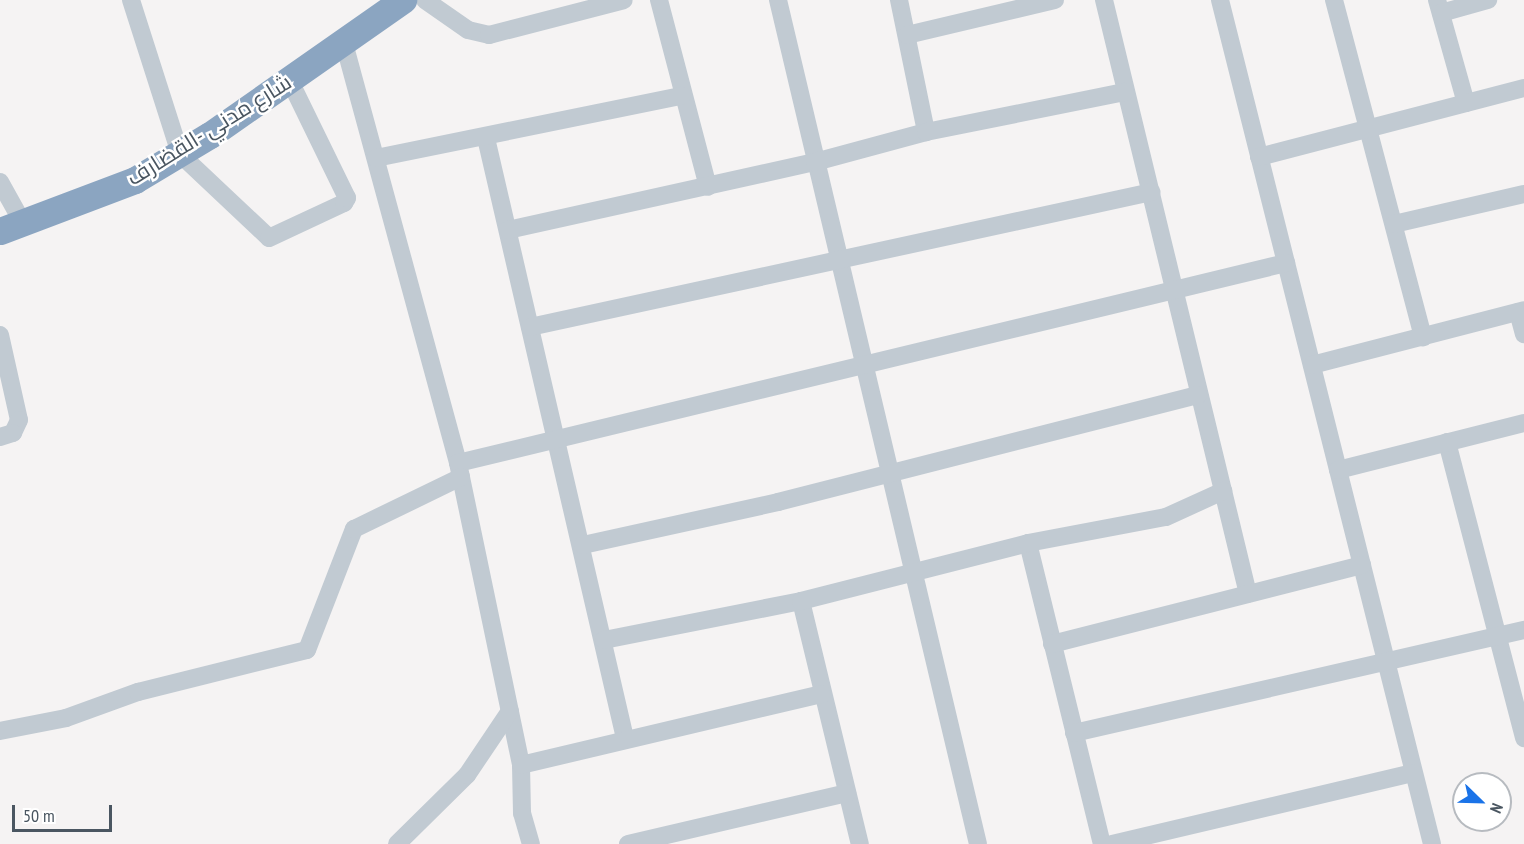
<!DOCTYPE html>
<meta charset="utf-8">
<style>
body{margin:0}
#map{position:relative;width:1524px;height:844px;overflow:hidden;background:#f5f3f3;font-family:"PT Sans Narrow",Cairo,sans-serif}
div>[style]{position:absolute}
.minor>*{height:18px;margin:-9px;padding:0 9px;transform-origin:9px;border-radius:9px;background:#c1cad2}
.highway>*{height:27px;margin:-13.5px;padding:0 13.5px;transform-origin:13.5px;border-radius:13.5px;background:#8ba5c1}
span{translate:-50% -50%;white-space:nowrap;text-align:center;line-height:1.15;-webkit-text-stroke:5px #fff;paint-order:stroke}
.street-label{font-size:22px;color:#4a5661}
.north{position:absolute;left:1452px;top:772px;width:60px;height:60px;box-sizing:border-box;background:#fff;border:2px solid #b7bbc0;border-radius:50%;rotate:113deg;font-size:16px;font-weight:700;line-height:24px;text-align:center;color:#4a5661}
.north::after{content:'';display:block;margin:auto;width:21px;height:27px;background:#1a73e8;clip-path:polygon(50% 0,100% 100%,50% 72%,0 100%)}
.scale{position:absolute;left:12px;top:805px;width:100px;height:27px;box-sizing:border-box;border:3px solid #4a5661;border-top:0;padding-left:8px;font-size:18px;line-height:21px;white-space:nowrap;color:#4a5661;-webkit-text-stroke:4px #fff;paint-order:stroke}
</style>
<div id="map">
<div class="minor">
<div style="left:131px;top:0;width:162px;rotate:72.3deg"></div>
<div style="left:180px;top:154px;width:122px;rotate:43.3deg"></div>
<div style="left:269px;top:238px;width:83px;rotate:-25deg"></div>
<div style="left:344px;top:203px;width:6px;rotate:-59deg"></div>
<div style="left:347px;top:198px;width:130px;rotate:-116deg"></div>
<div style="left:425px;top:0;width:52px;rotate:34.9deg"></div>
<div style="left:468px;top:30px;width:22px;rotate:13deg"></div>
<div style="left:489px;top:35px;width:139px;rotate:-14.5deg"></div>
<div style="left:659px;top:0;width:193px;rotate:75.3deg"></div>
<div style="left:778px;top:0;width:867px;rotate:76.67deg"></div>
<div style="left:899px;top:0;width:135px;rotate:78.4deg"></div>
<div style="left:1104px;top:0;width:611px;rotate:76.37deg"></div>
<div style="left:1220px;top:0;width:870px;rotate:75.9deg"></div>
<div style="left:1334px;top:0;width:349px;rotate:75.2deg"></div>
<div style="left:1437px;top:0;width:107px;rotate:74.3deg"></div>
<div style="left:1441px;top:13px;width:49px;rotate:-15.5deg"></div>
<div style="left:907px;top:35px;width:152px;rotate:-13.3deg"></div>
<div style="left:344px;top:43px;width:435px;rotate:74.8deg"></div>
<div style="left:458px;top:463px;width:309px;rotate:78.2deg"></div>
<div style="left:521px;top:765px;width:48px;rotate:88.8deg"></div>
<div style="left:522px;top:813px;width:32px;rotate:74deg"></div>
<div style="left:486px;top:138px;width:616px;rotate:76.96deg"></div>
<div style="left:1259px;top:157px;width:274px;rotate:-14.6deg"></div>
<div style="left:376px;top:158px;width:312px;rotate:-11.5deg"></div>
<div style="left:0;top:182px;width:49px;rotate:60.8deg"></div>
<div style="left:1394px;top:224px;width:133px;rotate:-13deg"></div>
<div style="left:508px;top:230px;width:314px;rotate:-12.5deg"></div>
<div style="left:815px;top:162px;width:115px;rotate:-15.1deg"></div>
<div style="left:926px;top:132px;width:203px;rotate:-11.4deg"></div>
<div style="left:1518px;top:312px;width:23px;rotate:75deg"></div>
<div style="left:530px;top:327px;width:636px;rotate:-12.25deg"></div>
<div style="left:0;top:335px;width:87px;rotate:77.4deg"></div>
<div style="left:19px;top:420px;width:14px;rotate:115deg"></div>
<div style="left:13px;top:433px;width:14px;rotate:163deg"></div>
<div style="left:1312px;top:365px;width:219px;rotate:-14.5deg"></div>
<div style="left:1447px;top:442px;width:306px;rotate:75.4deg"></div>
<div style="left:458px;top:463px;width:852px;rotate:-13.58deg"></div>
<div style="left:1338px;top:470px;width:192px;rotate:-14.2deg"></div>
<div style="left:1028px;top:543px;width:310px;rotate:76.2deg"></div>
<div style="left:583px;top:545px;width:200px;rotate:-12.4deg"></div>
<div style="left:778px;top:502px;width:433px;rotate:-14.3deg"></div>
<div style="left:801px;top:601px;width:250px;rotate:76.4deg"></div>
<div style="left:604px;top:640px;width:201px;rotate:-11.2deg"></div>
<div style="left:801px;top:601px;width:234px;rotate:-14.3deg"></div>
<div style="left:1028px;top:543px;width:140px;rotate:-10.7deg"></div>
<div style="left:1166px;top:517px;width:63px;rotate:-24.5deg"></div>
<div style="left:1052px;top:644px;width:320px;rotate:-14.3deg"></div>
<div style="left:0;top:731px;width:67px;rotate:-11.1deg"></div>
<div style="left:66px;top:718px;width:77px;rotate:-19.9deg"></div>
<div style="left:138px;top:692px;width:174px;rotate:-14deg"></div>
<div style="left:307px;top:650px;width:130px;rotate:-68.8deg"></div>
<div style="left:354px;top:529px;width:119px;rotate:-25.9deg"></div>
<div style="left:1074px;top:733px;width:462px;rotate:-12.9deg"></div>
<div style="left:521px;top:765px;width:309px;rotate:-13.3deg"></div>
<div style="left:397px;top:844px;width:98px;rotate:-44.6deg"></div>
<div style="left:467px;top:775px;width:77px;rotate:-56.1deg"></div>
<div style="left:628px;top:844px;width:225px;rotate:-13.1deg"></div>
<div style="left:1112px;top:844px;width:309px;rotate:-13.3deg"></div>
</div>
<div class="highway">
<div style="left:0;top:231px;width:144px;rotate:-20.7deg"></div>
<div style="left:135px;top:180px;width:87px;rotate:-31deg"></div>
<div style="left:210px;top:135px;width:236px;rotate:-35deg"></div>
</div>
<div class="street-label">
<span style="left:209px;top:130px;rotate:-32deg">شارع مدني -القضارف</span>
</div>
<div class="north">N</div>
<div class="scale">50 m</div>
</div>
